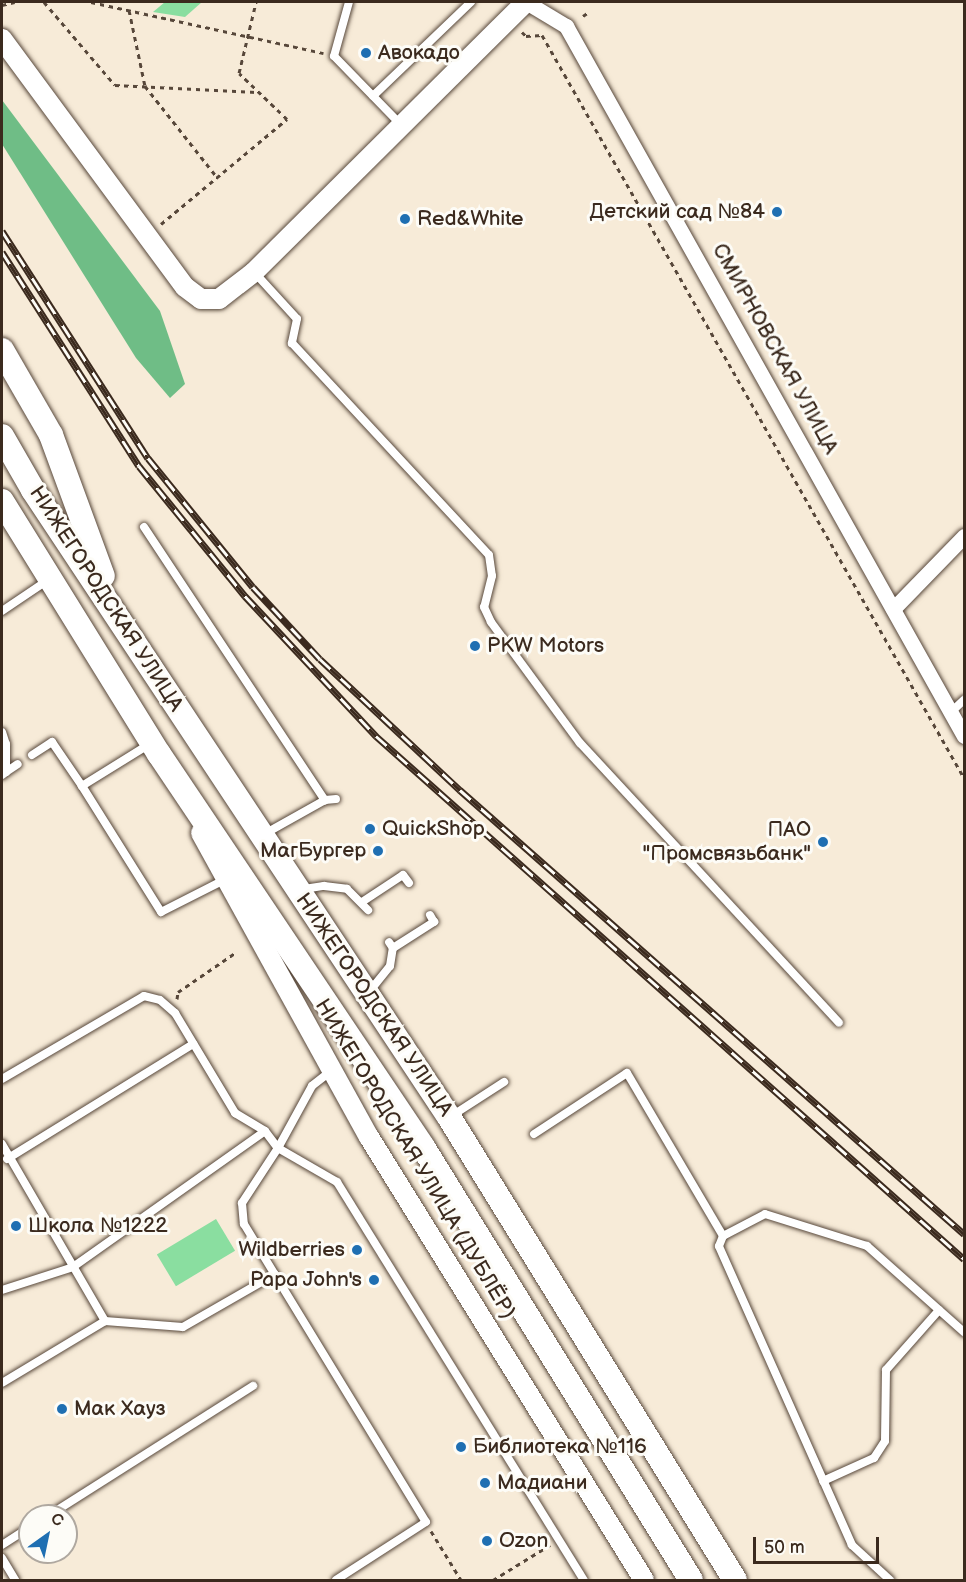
<!DOCTYPE html>
<meta charset="utf-8">
<style>
body{margin:0}
#map{position:relative;width:966px;height:1582px;overflow:hidden;background:#f7ebd8;font-family:"Balsamiq Sans",sans-serif}
div>[style]{position:absolute}
.green>*{inset:0;background:#8adea0;transform-origin:0 0}
.forest>*{inset:0;background:#6fbd86}
.path>*{height:3px;margin-top:-1.5px;transform-origin:0;background:repeating-linear-gradient(90deg,#57473a 0 4.5px,transparent 0 9px)}
.roads{filter:drop-shadow(0 0 2px #57473a) drop-shadow(0 0 2px #57473a)}
.service>*{height:8px;margin:-4px;padding:0 4px;transform-origin:4px;border-radius:4px;background:#fff}
.minor>*{height:15px;margin:-7.5px;padding:0 7.5px;transform-origin:7.5px;border-radius:7.5px;background:#fff}
.tertiary>*{height:20px;margin:-10px;padding:0 10px;transform-origin:10px;border-radius:10px;background:#fff}
.primary>*{height:24px;margin:-12px;padding:0 12px;transform-origin:12px;border-radius:12px;background:#fff}
.rail>*{height:7px;margin-top:-3.5px;transform-origin:0;background:repeating-linear-gradient(90deg,#fdfcf7 0 14px,#3b2a1e 0 28px);box-sizing:border-box;border-block:2px solid #3b2a1e}
.dots>*{width:16px;height:16px;translate:-50% -50%;box-sizing:border-box;border:3px solid #fdfcf7;border-radius:50%}
span{translate:-50% -50%;white-space:nowrap;text-align:center;line-height:1.15;-webkit-text-stroke:6px #fdfcf7;paint-order:stroke}
.poi-label{font-size:21px;color:#3b2a1e}
.left{translate:0 -50%;text-align:left}
.right{translate:-100% -50%;text-align:right}
.street-label{font-size:21px;color:#3b2a1e}
.frame{position:absolute;inset:0;border:3px solid #3b2a1e;pointer-events:none}
.north{position:absolute;left:18px;top:1504px;width:60px;height:60px;box-sizing:border-box;background:#fdfcf7;border:2px solid #afa8a0;border-radius:50%;rotate:33deg;font-size:16px;font-weight:700;line-height:24px;text-align:center;color:#3b2a1e}
.north::after{content:'';display:block;margin:auto;width:21px;height:27px;background:#1f6fb2;clip-path:polygon(50% 0,100% 100%,50% 72%,0 100%)}
.scale{position:absolute;left:753px;top:1537px;width:126px;height:27px;box-sizing:border-box;border:3px solid #3b2a1e;border-top:0;padding-left:8px;font-size:18px;line-height:21px;white-space:nowrap;color:#3b2a1e;-webkit-text-stroke:4px #fdfcf7;paint-order:stroke}
</style>
<div id="map">
<div class="green">
<div style="clip-path:polygon(165px 2px,202px 2px,185px 17px,153px 12px)"></div>
<div style="left:216px;top:1219px;width:37px;height:69px;rotate:59deg"></div>
</div>
<div class="forest">
<div style="clip-path:polygon(2px 100px,160px 311px,185px 384px,170px 398px,136px 358px,2px 144px)"></div>
</div>
<div class="path">
<div style="left:44px;top:2px;width:109px;rotate:49.5deg"></div>
<div style="left:115px;top:85px;width:142px;rotate:2.8deg"></div>
<div style="left:91px;top:2px;width:238px;rotate:12.4deg"></div>
<div style="left:2px;top:5px;width:13px;rotate:-13deg"></div>
<div style="left:129px;top:10px;width:78px;rotate:78.1deg"></div>
<div style="left:145px;top:86px;width:115px;rotate:51.7deg"></div>
<div style="left:583px;top:16px;width:7px;rotate:-34deg"></div>
<div style="left:522px;top:32px;width:6px;rotate:45deg"></div>
<div style="left:526px;top:36px;width:16px;rotate:-4deg"></div>
<div style="left:542px;top:35px;width:854px;rotate:60.4deg"></div>
<div style="left:161px;top:224px;width:164px;rotate:-39.8deg"></div>
<div style="left:287px;top:119px;width:66px;rotate:-136.2deg"></div>
<div style="left:239px;top:73px;width:73px;rotate:-76.5deg"></div>
<div style="left:177px;top:999px;width:7px;rotate:-82deg"></div>
<div style="left:178px;top:992px;width:69px;rotate:-34.4deg"></div>
<div style="left:431px;top:1531px;width:57px;rotate:58.5deg"></div>
<div style="left:493px;top:1580px;width:67px;rotate:-31.6deg"></div>
</div>
<div class="roads">
<div class="service">
<div style="left:349px;top:2px;width:56px;rotate:105.5deg"></div>
<div style="left:334px;top:56px;width:96px;rotate:45.8deg"></div>
<div style="left:373px;top:96px;width:136px;rotate:-43.8deg"></div>
<div style="left:255px;top:273px;width:62px;rotate:47.6deg"></div>
<div style="left:297px;top:319px;width:25px;rotate:102deg"></div>
<div style="left:292px;top:343px;width:289px;rotate:47.1deg"></div>
<div style="left:489px;top:555px;width:21px;rotate:82deg"></div>
<div style="left:492px;top:576px;width:32px;rotate:104deg"></div>
<div style="left:484px;top:607px;width:17px;rotate:65deg"></div>
<div style="left:491px;top:622px;width:150px;rotate:53.7deg"></div>
<div style="left:580px;top:743px;width:381px;rotate:47.2deg"></div>
<div style="left:144px;top:527px;width:328px;rotate:56.5deg"></div>
<div style="left:325px;top:800px;width:68px;rotate:150.8deg"></div>
<div style="left:2px;top:611px;width:55px;rotate:-34deg"></div>
<div style="left:951px;top:712px;width:18px;rotate:-43deg"></div>
<div style="left:2px;top:732px;width:13px;rotate:72deg"></div>
<div style="left:6px;top:744px;width:28px;rotate:90deg"></div>
<div style="left:6px;top:772px;width:5px;rotate:143deg"></div>
<div style="left:148px;top:745px;width:78px;rotate:148.2deg"></div>
<div style="left:82px;top:786px;width:149px;rotate:57.9deg"></div>
<div style="left:161px;top:912px;width:71px;rotate:-26.9deg"></div>
<div style="left:32px;top:755px;width:24px;rotate:-33deg"></div>
<div style="left:52px;top:742px;width:53px;rotate:55.7deg"></div>
<div style="left:6px;top:772px;width:14px;rotate:-34deg"></div>
<div style="left:325px;top:800px;width:11px;rotate:-5deg"></div>
<div style="left:304px;top:889px;width:20px;rotate:-9deg"></div>
<div style="left:324px;top:886px;width:23px;rotate:7deg"></div>
<div style="left:347px;top:889px;width:30px;rotate:45deg"></div>
<div style="left:362px;top:902px;width:49px;rotate:-33.4deg"></div>
<div style="left:403px;top:875px;width:10px;rotate:53deg"></div>
<div style="left:393px;top:948px;width:49px;rotate:-32.4deg"></div>
<div style="left:434px;top:922px;width:8px;rotate:-120deg"></div>
<div style="left:369px;top:992px;width:33px;rotate:-51deg"></div>
<div style="left:390px;top:966px;width:18px;rotate:-81deg"></div>
<div style="left:393px;top:948px;width:7px;rotate:-124deg"></div>
<div style="left:331px;top:1071px;width:24px;rotate:142deg"></div>
<div style="left:312px;top:1086px;width:71px;rotate:118.7deg"></div>
<div style="left:278px;top:1148px;width:66px;rotate:123.2deg"></div>
<div style="left:242px;top:1203px;width:21px;rotate:85deg"></div>
<div style="left:244px;top:1224px;width:349px;rotate:58.6deg"></div>
<div style="left:426px;top:1522px;width:107px;rotate:147.2deg"></div>
<div style="left:2px;top:1079px;width:164px;rotate:-30.3deg"></div>
<div style="left:144px;top:996px;width:16px;rotate:14deg"></div>
<div style="left:160px;top:1000px;width:20px;rotate:41deg"></div>
<div style="left:175px;top:1013px;width:117px;rotate:59deg"></div>
<div style="left:235px;top:1113px;width:35px;rotate:31deg"></div>
<div style="left:265px;top:1131px;width:21px;rotate:53deg"></div>
<div style="left:278px;top:1148px;width:68px;rotate:30deg"></div>
<div style="left:337px;top:1182px;width:468px;rotate:58.2deg"></div>
<div style="left:453px;top:1115px;width:61px;rotate:-32.9deg"></div>
<div style="left:534px;top:1134px;width:111px;rotate:-33.3deg"></div>
<div style="left:627px;top:1073px;width:189px;rotate:59.5deg"></div>
<div style="left:2px;top:1144px;width:205px;rotate:59.8deg"></div>
<div style="left:105px;top:1321px;width:120px;rotate:149deg"></div>
<div style="left:7px;top:1159px;width:219px;rotate:-31.7deg"></div>
<div style="left:2px;top:1290px;width:75px;rotate:-17.9deg"></div>
<div style="left:73px;top:1267px;width:235px;rotate:-35.3deg"></div>
<div style="left:105px;top:1321px;width:78px;rotate:4.4deg"></div>
<div style="left:183px;top:1327px;width:106px;rotate:-29.9deg"></div>
<div style="left:823px;top:1481px;width:56px;rotate:-24.3deg"></div>
<div style="left:874px;top:1458px;width:20px;rotate:-57deg"></div>
<div style="left:885px;top:1441px;width:71px;rotate:-89.2deg"></div>
<div style="left:886px;top:1370px;width:80px;rotate:-48.5deg"></div>
<div style="left:48px;top:1516px;width:243px;rotate:-32.4deg"></div>
<div style="left:2px;top:1545px;width:33px;rotate:-33deg"></div>
<div style="left:2px;top:1558px;width:26px;rotate:59deg"></div>
<div style="left:890px;top:1580px;width:52px;rotate:-137.4deg"></div>
<div style="left:852px;top:1545px;width:327px;rotate:-114deg"></div>
<div style="left:719px;top:1246px;width:11px;rotate:-68deg"></div>
<div style="left:723px;top:1236px;width:47px;rotate:-27.6deg"></div>
<div style="left:765px;top:1214px;width:107px;rotate:17.4deg"></div>
<div style="left:867px;top:1246px;width:130px;rotate:41.6deg"></div>
</div>
<div class="minor">
<div style="left:526px;top:2px;width:47px;rotate:31deg"></div>
<div style="left:566px;top:26px;width:814px;rotate:60.73deg"></div>
<div style="left:893px;top:609px;width:102px;rotate:-45.8deg"></div>
</div>
<div class="tertiary">
<div style="left:2px;top:39px;width:308px;rotate:53.6deg"></div>
<div style="left:185px;top:287px;width:20px;rotate:37deg"></div>
<div style="left:201px;top:299px;width:18px"></div>
<div style="left:219px;top:299px;width:44px;rotate:-37.6deg"></div>
<div style="left:254px;top:272px;width:383px;rotate:-44.8deg"></div>
<div style="left:201px;top:833px;width:347px;rotate:61.1deg"></div>
<div style="left:369px;top:1137px;width:521px;rotate:58.17deg"></div>
</div>
<div class="primary">
<div style="left:2px;top:350px;width:98px;rotate:60deg"></div>
<div style="left:51px;top:435px;width:150px;rotate:69.8deg"></div>
<div style="left:2px;top:436px;width:62px;rotate:60.1deg"></div>
<div style="left:33px;top:490px;width:752px;rotate:56.44deg"></div>
<div style="left:449px;top:1117px;width:544px;rotate:58.3deg"></div>
<div style="left:2px;top:501px;width:298px;rotate:58.2deg"></div>
<div style="left:159px;top:754px;width:473px;rotate:56.1deg"></div>
<div style="left:423px;top:1147px;width:509px;rotate:58.25deg"></div>
</div>
</div>
<div class="rail">
<div style="left:2px;top:231px;width:270px;rotate:57.3deg"></div>
<div style="left:148px;top:458px;width:166px;rotate:50.9deg"></div>
<div style="left:253px;top:587px;width:98px;rotate:47.1deg"></div>
<div style="left:320px;top:659px;width:192px;rotate:43.1deg"></div>
<div style="left:460px;top:790px;width:672px;rotate:41.38deg"></div>
<div style="left:2px;top:252px;width:254px;rotate:57.4deg"></div>
<div style="left:139px;top:466px;width:168px;rotate:50.8deg"></div>
<div style="left:245px;top:596px;width:192px;rotate:46.9deg"></div>
<div style="left:376px;top:736px;width:787px;rotate:41.65deg"></div>
</div>
<div class="dots">
<div style="left:366px;top:53px;background:#1f6fb2"></div>
<div style="left:777px;top:212px;background:#1f6fb2"></div>
<div style="left:405px;top:219px;background:#1f6fb2"></div>
<div style="left:475px;top:646px;background:#1f6fb2"></div>
<div style="left:370px;top:829px;background:#1f6fb2"></div>
<div style="left:823px;top:842px;background:#1f6fb2"></div>
<div style="left:378px;top:851px;background:#1f6fb2"></div>
<div style="left:16px;top:1226px;background:#1f6fb2"></div>
<div style="left:357px;top:1250px;background:#1f6fb2"></div>
<div style="left:374px;top:1280px;background:#1f6fb2"></div>
<div style="left:62px;top:1409px;background:#1f6fb2"></div>
<div style="left:461px;top:1447px;background:#1f6fb2"></div>
<div style="left:485px;top:1483px;background:#1f6fb2"></div>
<div style="left:487px;top:1541px;background:#1f6fb2"></div>
</div>
<div class="poi-label">
<span class="left" style="left:378px;top:53px">Авокадо</span>
<span class="right" style="left:765px;top:212px">Детский сад №84</span>
<span class="left" style="left:417px;top:219px">Red&amp;White</span>
<span class="left" style="left:487px;top:646px">PKW Motors</span>
<span class="left" style="left:382px;top:829px">QuickShop</span>
<span class="right" style="left:811px;top:842px">ПАО<br>"Промсвязьбанк"</span>
<span class="right" style="left:366px;top:851px">МагБургер</span>
<span class="left" style="left:28px;top:1226px">Школа №1222</span>
<span class="right" style="left:345px;top:1250px">Wildberries</span>
<span class="right" style="left:362px;top:1280px">Papa John's</span>
<span class="left" style="left:74px;top:1409px">Мак Хауз</span>
<span class="left" style="left:473px;top:1447px">Библиотека №116</span>
<span class="left" style="left:497px;top:1483px">Мадиани</span>
<span class="left" style="left:499px;top:1541px">Ozon</span>
</div>
<div class="street-label">
<span style="left:775px;top:349px;rotate:61deg">СМИРНОВСКАЯ УЛИЦА</span>
<span style="left:106px;top:599px;rotate:57deg">НИЖЕГОРОДСКАЯ УЛИЦА</span>
<span style="left:374px;top:1005px;rotate:56deg">НИЖЕГОРОДСКАЯ УЛИЦА</span>
<span style="left:415px;top:1159px;rotate:59deg">НИЖЕГОРОДСКАЯ УЛИЦА (ДУБЛЁР)</span>
</div>
<div class="frame"></div>
<div class="north">С</div>
<div class="scale">50 m</div>
</div>
